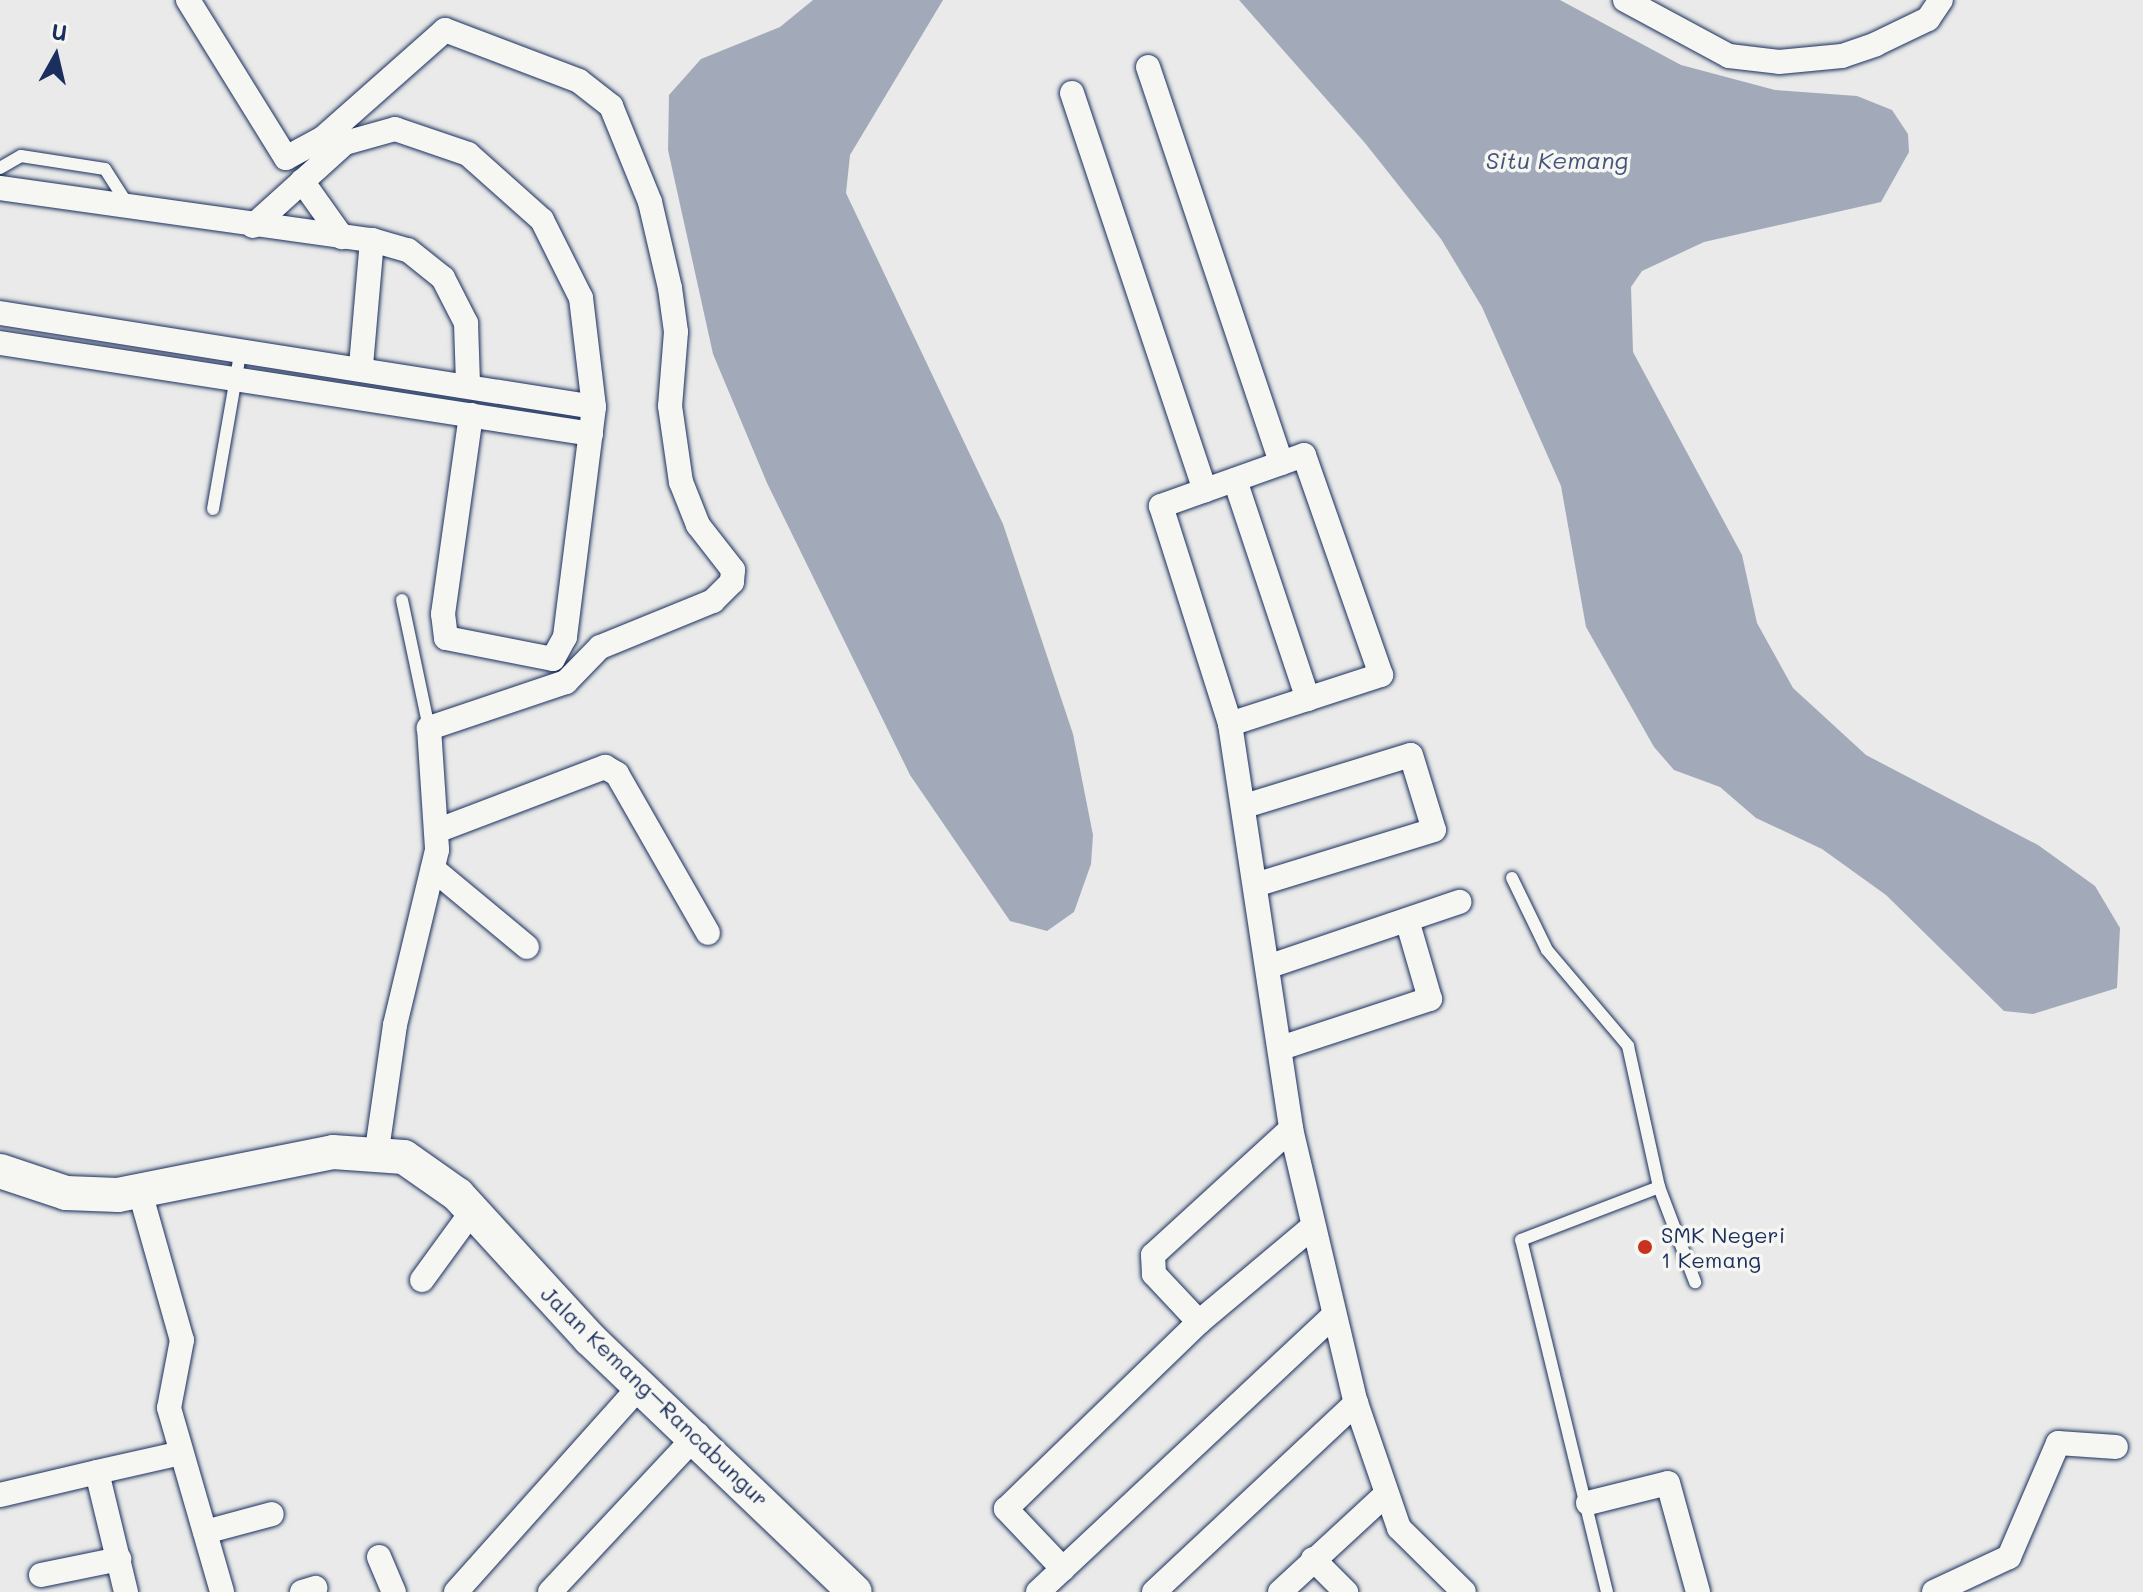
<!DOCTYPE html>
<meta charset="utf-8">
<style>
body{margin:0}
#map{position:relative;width:2143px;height:1592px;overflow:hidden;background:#e9eae9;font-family:Mali,sans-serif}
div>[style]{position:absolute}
.water>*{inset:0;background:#a2aaba}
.roads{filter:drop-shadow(0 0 2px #1b2f5e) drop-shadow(0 0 2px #1b2f5e)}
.lane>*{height:12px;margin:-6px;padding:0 6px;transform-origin:6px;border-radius:6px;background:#f6f6f2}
.street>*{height:24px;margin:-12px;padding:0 12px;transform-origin:12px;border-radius:12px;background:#f6f6f2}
.secondary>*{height:34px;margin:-17px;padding:0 17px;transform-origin:17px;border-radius:17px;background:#f6f6f2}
.dots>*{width:22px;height:22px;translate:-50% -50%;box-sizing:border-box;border:4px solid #f6f6f2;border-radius:50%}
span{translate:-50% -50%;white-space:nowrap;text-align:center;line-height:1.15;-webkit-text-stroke:7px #f6f6f2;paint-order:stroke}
.poi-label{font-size:22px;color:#1b2f5e}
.left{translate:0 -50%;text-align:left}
.street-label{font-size:22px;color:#1b2f5e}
.water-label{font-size:24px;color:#44547a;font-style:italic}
.north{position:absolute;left:16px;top:16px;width:80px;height:80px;-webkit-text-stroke:6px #f6f6f2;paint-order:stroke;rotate:8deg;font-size:22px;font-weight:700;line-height:32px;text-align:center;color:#1b2f5e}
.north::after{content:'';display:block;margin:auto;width:28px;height:36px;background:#1b2f5e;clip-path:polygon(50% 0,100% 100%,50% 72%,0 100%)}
</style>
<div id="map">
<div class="water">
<div style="clip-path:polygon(813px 0,943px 0,850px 155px,846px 193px,1003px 524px,1073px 734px,1093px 835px,1091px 864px,1074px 912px,1047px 931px,1010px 921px,910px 775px,767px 483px,713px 354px,668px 150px,669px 95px,701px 59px,780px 27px)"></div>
<div style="clip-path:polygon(1239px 0,1560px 0,1681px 65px,1775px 90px,1857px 96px,1892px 110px,1908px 134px,1909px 152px,1881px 202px,1704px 242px,1642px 271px,1631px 287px,1633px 352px,1742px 555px,1757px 623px,1793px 688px,1866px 755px,2038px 845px,2095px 886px,2120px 928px,2117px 988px,2033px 1014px,2004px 1011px,1886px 895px,1822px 849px,1756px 818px,1720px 787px,1674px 770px,1654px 747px,1586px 627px,1561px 486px,1482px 307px,1441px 239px,1365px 143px)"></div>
</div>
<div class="roads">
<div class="lane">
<div style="left:0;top:168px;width:24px;rotate:-30deg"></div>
<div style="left:21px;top:156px;width:85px;rotate:8.8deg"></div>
<div style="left:105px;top:169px;width:43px;rotate:57.4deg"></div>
<div style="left:213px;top:509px;width:163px;rotate:-80.1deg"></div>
<div style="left:402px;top:600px;width:131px;rotate:78.1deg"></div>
<div style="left:1512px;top:878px;width:80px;rotate:64.1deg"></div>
<div style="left:1547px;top:950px;width:126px;rotate:49.8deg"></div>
<div style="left:1628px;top:1046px;width:144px;rotate:77.6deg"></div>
<div style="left:1659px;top:1187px;width:102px;rotate:69.2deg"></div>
<div style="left:1607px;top:1592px;width:362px;rotate:-103.7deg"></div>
<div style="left:1521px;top:1240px;width:148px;rotate:-21deg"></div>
</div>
<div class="street">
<div style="left:188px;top:0;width:186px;rotate:58.2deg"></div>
<div style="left:286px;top:158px;width:42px;rotate:-28.4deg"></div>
<div style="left:323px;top:138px;width:163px;rotate:-41.5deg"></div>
<div style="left:445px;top:30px;width:143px;rotate:20.8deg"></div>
<div style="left:579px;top:81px;width:41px;rotate:38deg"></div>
<div style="left:611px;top:106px;width:104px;rotate:67.9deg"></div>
<div style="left:650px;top:202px;width:88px;rotate:76.9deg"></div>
<div style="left:670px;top:288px;width:44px;rotate:82.2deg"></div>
<div style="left:676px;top:332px;width:74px;rotate:94.6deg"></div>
<div style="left:670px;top:406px;width:77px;rotate:81.8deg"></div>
<div style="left:681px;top:482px;width:46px;rotate:68.4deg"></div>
<div style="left:698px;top:525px;width:57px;rotate:52.1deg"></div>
<div style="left:733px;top:570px;width:12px;rotate:95deg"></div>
<div style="left:732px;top:582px;width:27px;rotate:135deg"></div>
<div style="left:713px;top:601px;width:122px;rotate:157.8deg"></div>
<div style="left:600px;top:647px;width:49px;rotate:134.2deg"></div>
<div style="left:566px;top:682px;width:145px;rotate:161.4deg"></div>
<div style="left:429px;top:728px;width:122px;rotate:86.2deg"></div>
<div style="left:437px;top:850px;width:180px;rotate:103.5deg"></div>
<div style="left:395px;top:1025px;width:126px;rotate:98.2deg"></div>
<div style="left:1625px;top:0;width:118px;rotate:28.3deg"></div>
<div style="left:1729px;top:56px;width:50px;rotate:6.8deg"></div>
<div style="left:1779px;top:62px;width:63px;rotate:-5.4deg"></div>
<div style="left:1842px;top:56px;width:36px;rotate:-19deg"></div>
<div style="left:1876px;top:44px;width:58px;rotate:-25.7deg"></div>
<div style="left:1928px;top:19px;width:23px;rotate:-56deg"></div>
<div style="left:1148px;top:67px;width:418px;rotate:71.4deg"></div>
<div style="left:1072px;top:93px;width:419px;rotate:71.5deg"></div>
<div style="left:302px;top:181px;width:69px;rotate:54.5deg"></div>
<div style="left:0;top:188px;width:376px;rotate:8deg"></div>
<div style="left:372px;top:240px;width:126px;rotate:95deg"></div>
<div style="left:253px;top:226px;width:124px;rotate:-42.1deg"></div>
<div style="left:345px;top:143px;width:52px;rotate:-15.6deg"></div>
<div style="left:395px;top:129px;width:77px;rotate:18.9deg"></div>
<div style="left:468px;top:154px;width:99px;rotate:41.7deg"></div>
<div style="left:542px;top:220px;width:87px;rotate:63.4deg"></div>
<div style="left:581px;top:298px;width:110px;rotate:83.2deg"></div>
<div style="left:594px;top:407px;width:232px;rotate:97.2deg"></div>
<div style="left:565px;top:637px;width:25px;rotate:119deg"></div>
<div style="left:553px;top:659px;width:109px;rotate:-168.9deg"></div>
<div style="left:446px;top:638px;width:24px;rotate:-97deg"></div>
<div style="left:443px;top:614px;width:201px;rotate:-82deg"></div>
<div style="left:372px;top:240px;width:37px;rotate:16deg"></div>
<div style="left:408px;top:250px;width:45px;rotate:38.7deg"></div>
<div style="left:443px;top:278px;width:51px;rotate:62.9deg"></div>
<div style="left:466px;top:323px;width:59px;rotate:88.1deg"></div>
<div style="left:0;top:313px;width:601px;rotate:8.99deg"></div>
<div style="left:0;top:343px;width:598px;rotate:8.75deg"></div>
<div style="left:1235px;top:480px;width:231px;rotate:71.6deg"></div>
<div style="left:1230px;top:724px;width:159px;rotate:-18deg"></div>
<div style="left:1381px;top:675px;width:233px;rotate:-109.3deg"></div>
<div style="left:1304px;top:455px;width:152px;rotate:160.4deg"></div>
<div style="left:1161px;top:506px;width:229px;rotate:72.4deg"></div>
<div style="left:1230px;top:724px;width:410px;rotate:81.4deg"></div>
<div style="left:1291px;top:1129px;width:282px;rotate:76.7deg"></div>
<div style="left:1356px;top:1403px;width:132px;rotate:71deg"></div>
<div style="left:1399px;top:1528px;width:91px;rotate:44.6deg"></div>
<div style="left:1248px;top:805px;width:170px;rotate:-17.1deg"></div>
<div style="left:1411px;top:755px;width:78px;rotate:73deg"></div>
<div style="left:1434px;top:830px;width:183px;rotate:162.9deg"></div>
<div style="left:439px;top:830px;width:178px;rotate:-20.8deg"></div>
<div style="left:605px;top:767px;width:14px;rotate:30deg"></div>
<div style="left:617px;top:774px;width:183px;rotate:60.2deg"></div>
<div style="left:433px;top:869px;width:122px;rotate:39.7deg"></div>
<div style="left:1270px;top:966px;width:200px;rotate:-18.7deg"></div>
<div style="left:1281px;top:1048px;width:157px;rotate:-18.2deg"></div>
<div style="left:1430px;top:999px;width:82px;rotate:-106.2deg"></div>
<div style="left:140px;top:1192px;width:154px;rotate:74.2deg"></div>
<div style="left:182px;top:1340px;width:69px;rotate:100.8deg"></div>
<div style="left:169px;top:1408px;width:191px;rotate:73.9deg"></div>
<div style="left:422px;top:1280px;width:87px;rotate:-53.9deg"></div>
<div style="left:1199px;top:1322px;width:66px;rotate:-133.2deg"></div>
<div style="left:1154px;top:1274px;width:19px;rotate:-93deg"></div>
<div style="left:1153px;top:1255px;width:187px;rotate:-42.4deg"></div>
<div style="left:0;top:1495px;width:100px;rotate:-13.3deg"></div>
<div style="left:1588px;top:1503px;width:82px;rotate:-14deg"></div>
<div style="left:1668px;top:1483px;width:113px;rotate:74.6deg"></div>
<div style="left:205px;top:1532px;width:69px;rotate:-15deg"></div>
<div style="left:379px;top:1557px;width:38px;rotate:67deg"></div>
<div style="left:1313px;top:1559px;width:47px;rotate:45deg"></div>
<div style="left:1063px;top:1569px;width:83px;rotate:-133.5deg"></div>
<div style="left:1006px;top:1509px;width:269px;rotate:-44.1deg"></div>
<div style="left:1199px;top:1322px;width:146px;rotate:-40deg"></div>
<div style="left:41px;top:1575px;width:80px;rotate:-11.6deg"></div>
<div style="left:126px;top:1592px;width:123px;rotate:-103.6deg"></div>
<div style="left:97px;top:1472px;width:86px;rotate:-12.7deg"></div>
<div style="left:302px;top:1592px;width:14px;rotate:-17deg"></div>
<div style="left:456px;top:1592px;width:278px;rotate:-48.2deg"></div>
<div style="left:550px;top:1592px;width:216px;rotate:-46.9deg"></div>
<div style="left:1038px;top:1592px;width:404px;rotate:-43.1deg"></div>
<div style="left:1154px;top:1592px;width:277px;rotate:-43.1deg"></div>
<div style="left:1280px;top:1592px;width:143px;rotate:-42.7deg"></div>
<div style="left:1934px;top:1592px;width:83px;rotate:-25deg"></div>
<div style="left:2009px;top:1557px;width:124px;rotate:-66.7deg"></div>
<div style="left:2058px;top:1443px;width:58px;rotate:3.9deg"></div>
</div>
<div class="secondary">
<div style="left:0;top:1171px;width:70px;rotate:18.4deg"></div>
<div style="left:66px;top:1193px;width:52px;rotate:2.2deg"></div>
<div style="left:118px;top:1195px;width:219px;rotate:-11.3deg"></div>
<div style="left:333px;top:1152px;width:71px;rotate:4deg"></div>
<div style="left:404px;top:1157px;width:66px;rotate:35.1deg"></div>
<div style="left:458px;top:1195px;width:195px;rotate:47.5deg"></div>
<div style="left:590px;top:1339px;width:366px;rotate:43.7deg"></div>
</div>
</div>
<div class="dots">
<div style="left:1645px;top:1247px;background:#c8321e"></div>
</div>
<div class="poi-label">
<span class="left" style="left:1661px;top:1247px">SMK Negeri<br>1 Kemang</span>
</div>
<div class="street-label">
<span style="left:655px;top:1396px;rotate:44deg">Jalan Kemang–Rancabungur</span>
</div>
<div class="water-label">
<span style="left:1557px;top:160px">Situ Kemang</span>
</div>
<div class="north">U</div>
</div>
